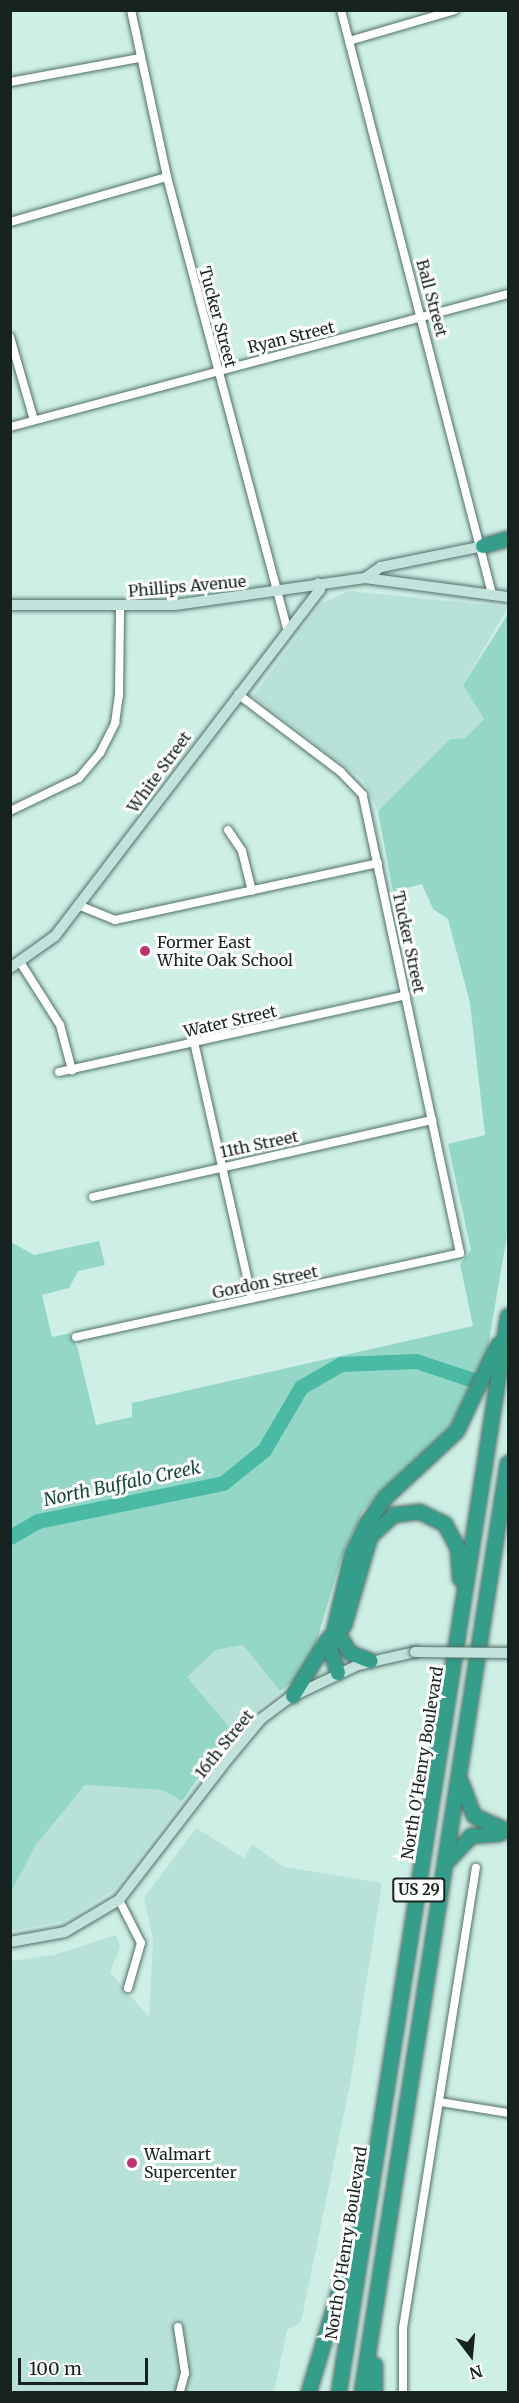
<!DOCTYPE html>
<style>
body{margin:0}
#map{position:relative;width:519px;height:2403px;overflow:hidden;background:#cdefe6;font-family:Merriweather,serif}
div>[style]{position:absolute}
.built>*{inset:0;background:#b8e2d7}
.green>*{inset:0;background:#95d7c7}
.river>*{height:15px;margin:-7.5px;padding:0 7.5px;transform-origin:7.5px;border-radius:7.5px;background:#4abaa4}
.roads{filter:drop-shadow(0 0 2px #527069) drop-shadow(0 0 2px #527069)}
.street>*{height:8px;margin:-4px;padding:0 4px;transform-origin:4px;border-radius:4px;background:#fff}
.secondary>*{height:10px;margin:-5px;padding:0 5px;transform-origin:5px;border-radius:5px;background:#c2e2dc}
.highway>*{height:14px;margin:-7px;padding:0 7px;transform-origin:7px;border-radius:7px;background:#349e8a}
.bridges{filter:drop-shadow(0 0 2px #527069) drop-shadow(0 0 2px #527069)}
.secondary-bridge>*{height:10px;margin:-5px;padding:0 5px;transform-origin:5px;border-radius:5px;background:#c2e2dc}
.dots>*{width:16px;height:16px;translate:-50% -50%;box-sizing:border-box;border:3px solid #fff;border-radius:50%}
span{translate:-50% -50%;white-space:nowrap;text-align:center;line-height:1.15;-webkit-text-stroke:6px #fff;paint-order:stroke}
.shield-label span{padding:2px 4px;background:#fff;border:2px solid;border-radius:4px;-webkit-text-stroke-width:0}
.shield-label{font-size:15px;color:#172320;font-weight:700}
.street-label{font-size:16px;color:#172320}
.poi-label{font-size:16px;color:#172320}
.left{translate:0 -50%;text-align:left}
.water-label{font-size:18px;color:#17483e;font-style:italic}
.frame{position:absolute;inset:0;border:12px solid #172320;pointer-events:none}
.north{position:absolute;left:441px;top:2325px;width:60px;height:60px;-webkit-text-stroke:4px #fff;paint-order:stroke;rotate:164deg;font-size:16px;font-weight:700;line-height:24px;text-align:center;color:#172320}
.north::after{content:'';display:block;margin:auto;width:21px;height:27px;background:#172320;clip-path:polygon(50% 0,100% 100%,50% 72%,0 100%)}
.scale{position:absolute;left:18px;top:2358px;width:130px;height:27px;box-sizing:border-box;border:3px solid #172320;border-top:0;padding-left:8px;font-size:18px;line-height:21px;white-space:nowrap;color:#172320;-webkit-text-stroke:4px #fff;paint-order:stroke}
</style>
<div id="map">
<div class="built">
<div style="clip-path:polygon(349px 591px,508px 607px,463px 685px,484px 719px,465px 738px,450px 739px,378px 811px,364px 781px,253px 696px,322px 603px)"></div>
<div style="clip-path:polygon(243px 1645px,280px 1691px,232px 1730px,187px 1677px,216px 1650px)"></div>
<div style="clip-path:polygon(85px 1785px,162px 1790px,182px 1801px,115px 1889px,64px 1921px,11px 1931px,11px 1892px,36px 1845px)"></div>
<div style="clip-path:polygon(196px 1828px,244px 1858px,252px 1844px,284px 1867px,382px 1883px,351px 2079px,301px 2322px,287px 2330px,274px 2392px,11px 2392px,11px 1961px,54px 1955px,116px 1935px,120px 1947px,110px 1972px,149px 2017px,153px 1940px,144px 1898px)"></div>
</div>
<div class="green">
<div style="clip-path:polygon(508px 614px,508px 1230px,485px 1364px,447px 1432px,363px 1510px,342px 1556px,310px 1663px,299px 1677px,280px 1691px,243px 1645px,216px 1650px,187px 1677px,232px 1730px,182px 1801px,162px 1790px,85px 1785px,36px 1845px,11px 1892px,11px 1242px,34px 1255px,99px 1241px,105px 1265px,78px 1271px,69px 1288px,42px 1295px,52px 1337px,70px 1333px,78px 1349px,96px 1425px,132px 1417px,132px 1403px,473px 1326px,460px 1264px,471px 1250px,448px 1144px,485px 1135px,470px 1003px,448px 919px,433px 909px,422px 884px,393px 892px,378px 811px,450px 739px,465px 738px,484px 719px,463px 685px)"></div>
</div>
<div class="river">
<div style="left:10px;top:1537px;width:32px;rotate:-30deg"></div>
<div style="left:38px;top:1521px;width:189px;rotate:-11.6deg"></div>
<div style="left:223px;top:1483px;width:53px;rotate:-38.8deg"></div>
<div style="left:264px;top:1450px;width:73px;rotate:-59.6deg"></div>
<div style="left:301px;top:1387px;width:46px;rotate:-29.9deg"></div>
<div style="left:341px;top:1364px;width:75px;rotate:-2.3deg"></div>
<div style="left:416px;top:1361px;width:63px;rotate:18.4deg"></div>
</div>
<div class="roads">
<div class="street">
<div style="left:131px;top:10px;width:171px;rotate:77.8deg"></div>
<div style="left:167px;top:177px;width:468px;rotate:75.1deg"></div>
<div style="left:341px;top:10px;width:603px;rotate:75.5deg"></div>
<div style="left:349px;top:41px;width:110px;rotate:-16.3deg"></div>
<div style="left:10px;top:82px;width:131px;rotate:-10.5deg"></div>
<div style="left:10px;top:222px;width:163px;rotate:-16deg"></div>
<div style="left:10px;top:337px;width:86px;rotate:73.9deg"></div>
<div style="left:10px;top:427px;width:515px;rotate:-14.95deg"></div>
<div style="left:10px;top:811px;width:76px;rotate:-25.6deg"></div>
<div style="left:79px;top:778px;width:33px;rotate:-50deg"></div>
<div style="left:100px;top:753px;width:34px;rotate:-63deg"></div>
<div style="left:115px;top:723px;width:28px;rotate:-82deg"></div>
<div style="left:119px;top:695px;width:88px;rotate:-89.3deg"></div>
<div style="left:228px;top:830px;width:25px;rotate:56deg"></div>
<div style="left:242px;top:851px;width:41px;rotate:76deg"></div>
<div style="left:78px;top:905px;width:40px;rotate:22deg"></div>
<div style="left:115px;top:920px;width:269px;rotate:-12.2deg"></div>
<div style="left:20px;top:962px;width:75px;rotate:57.6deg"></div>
<div style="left:60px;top:1025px;width:47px;rotate:75.1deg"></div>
<div style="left:194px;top:1042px;width:263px;rotate:77.3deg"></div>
<div style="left:59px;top:1072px;width:355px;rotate:-12.5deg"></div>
<div style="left:93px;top:1197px;width:348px;rotate:-12.8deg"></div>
<div style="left:76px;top:1337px;width:393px;rotate:-12.3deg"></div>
<div style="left:460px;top:1253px;width:468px;rotate:-102deg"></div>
<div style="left:363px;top:795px;width:32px;rotate:-134deg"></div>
<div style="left:341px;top:772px;width:129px;rotate:-142.9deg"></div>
<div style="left:119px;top:1900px;width:48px;rotate:62.9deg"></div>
<div style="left:141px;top:1943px;width:47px;rotate:106.1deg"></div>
<div style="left:440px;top:2102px;width:69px;rotate:9.2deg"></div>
<div style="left:178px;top:2327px;width:47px;rotate:81.3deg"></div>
<div style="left:185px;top:2373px;width:20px;rotate:105deg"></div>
<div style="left:403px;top:2392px;width:64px;rotate:-90deg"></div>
<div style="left:403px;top:2328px;width:466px;rotate:-81deg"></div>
</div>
<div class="secondary">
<div style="left:365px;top:578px;width:19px;rotate:-35deg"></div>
<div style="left:381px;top:567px;width:104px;rotate:-11.6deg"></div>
<div style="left:10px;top:605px;width:165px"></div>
<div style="left:175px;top:605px;width:192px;rotate:-8.1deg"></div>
<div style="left:365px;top:578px;width:144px;rotate:7.6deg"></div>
<div style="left:10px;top:968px;width:55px;rotate:-35.4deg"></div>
<div style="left:55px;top:936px;width:436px;rotate:-52.6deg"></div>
<div style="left:320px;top:590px;width:7px;rotate:-106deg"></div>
<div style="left:10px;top:1942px;width:56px;rotate:-10.3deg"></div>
<div style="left:65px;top:1932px;width:63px;rotate:-30.7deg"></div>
<div style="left:119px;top:1900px;width:175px;rotate:-52.4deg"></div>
<div style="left:226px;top:1761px;width:55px;rotate:-50.2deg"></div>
<div style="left:261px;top:1719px;width:35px;rotate:-37deg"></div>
<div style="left:289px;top:1698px;width:76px;rotate:-25.6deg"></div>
<div style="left:358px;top:1665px;width:58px;rotate:-12.8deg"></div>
</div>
<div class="highway">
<div style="left:483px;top:546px;width:26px;rotate:-16deg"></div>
<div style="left:344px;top:1626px;width:93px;rotate:-73.7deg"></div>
<div style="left:370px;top:1537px;width:33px;rotate:-43deg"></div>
<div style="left:394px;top:1515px;width:26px;rotate:-7deg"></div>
<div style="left:420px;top:1512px;width:28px;rotate:26deg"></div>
<div style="left:445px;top:1524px;width:27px;rotate:62deg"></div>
<div style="left:458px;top:1548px;width:31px;rotate:86deg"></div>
<div style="left:341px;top:1638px;width:17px;rotate:59deg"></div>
<div style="left:350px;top:1653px;width:22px;rotate:21deg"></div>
<div style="left:338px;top:1673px;width:26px;rotate:-108deg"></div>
<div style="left:330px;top:1648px;width:96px;rotate:-76.7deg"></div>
<div style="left:352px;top:1555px;width:35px;rotate:-65deg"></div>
<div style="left:367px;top:1523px;width:31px;rotate:-54deg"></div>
<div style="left:385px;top:1498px;width:98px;rotate:-42.9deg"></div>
<div style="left:457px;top:1431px;width:95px;rotate:-64.5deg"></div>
<div style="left:293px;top:1696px;width:67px;rotate:-58.4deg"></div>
<div style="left:461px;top:1782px;width:36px;rotate:69deg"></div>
<div style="left:474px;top:1816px;width:37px;rotate:24deg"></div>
<div style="left:449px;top:1860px;width:33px;rotate:-47deg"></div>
<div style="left:471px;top:1836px;width:28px;rotate:-4deg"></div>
<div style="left:309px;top:2392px;width:167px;rotate:-73.3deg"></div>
<div style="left:339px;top:2392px;width:1089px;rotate:-81.07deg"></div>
<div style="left:362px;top:2392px;width:940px;rotate:-81.07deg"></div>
<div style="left:375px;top:2392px;width:27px;rotate:-90deg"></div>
</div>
</div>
<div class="bridges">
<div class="secondary-bridge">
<div style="left:415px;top:1652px;width:93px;rotate:0.6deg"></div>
</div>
</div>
<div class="dots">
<div style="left:145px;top:951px;background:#bc336f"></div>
<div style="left:132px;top:2163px;background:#bc336f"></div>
</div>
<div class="shield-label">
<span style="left:419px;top:1890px">US 29</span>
</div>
<div class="street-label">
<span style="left:432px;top:298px;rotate:75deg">Ball Street</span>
<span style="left:218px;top:317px;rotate:75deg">Tucker Street</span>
<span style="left:291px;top:337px;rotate:-14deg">Ryan Street</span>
<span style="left:187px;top:586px;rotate:-5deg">Phillips Avenue</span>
<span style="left:159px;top:772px;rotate:-54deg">White Street</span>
<span style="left:409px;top:942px;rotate:78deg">Tucker Street</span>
<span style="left:230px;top:1021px;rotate:-13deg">Water Street</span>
<span style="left:259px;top:1144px;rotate:-12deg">11th Street</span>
<span style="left:265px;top:1282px;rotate:-12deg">Gordon Street</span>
<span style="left:224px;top:1744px;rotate:-51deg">16th Street</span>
<span style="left:422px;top:1763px;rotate:-81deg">North O'Henry Boulevard</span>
<span style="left:346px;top:2243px;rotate:-81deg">North O'Henry Boulevard</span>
</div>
<div class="poi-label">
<span class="left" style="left:157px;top:951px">Former East<br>White Oak School</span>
<span class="left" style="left:144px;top:2163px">Walmart<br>Supercenter</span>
</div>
<div class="water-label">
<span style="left:122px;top:1484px;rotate:-12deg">North Buffalo Creek</span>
</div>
<div class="frame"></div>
<div class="north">N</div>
<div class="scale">100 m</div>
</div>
